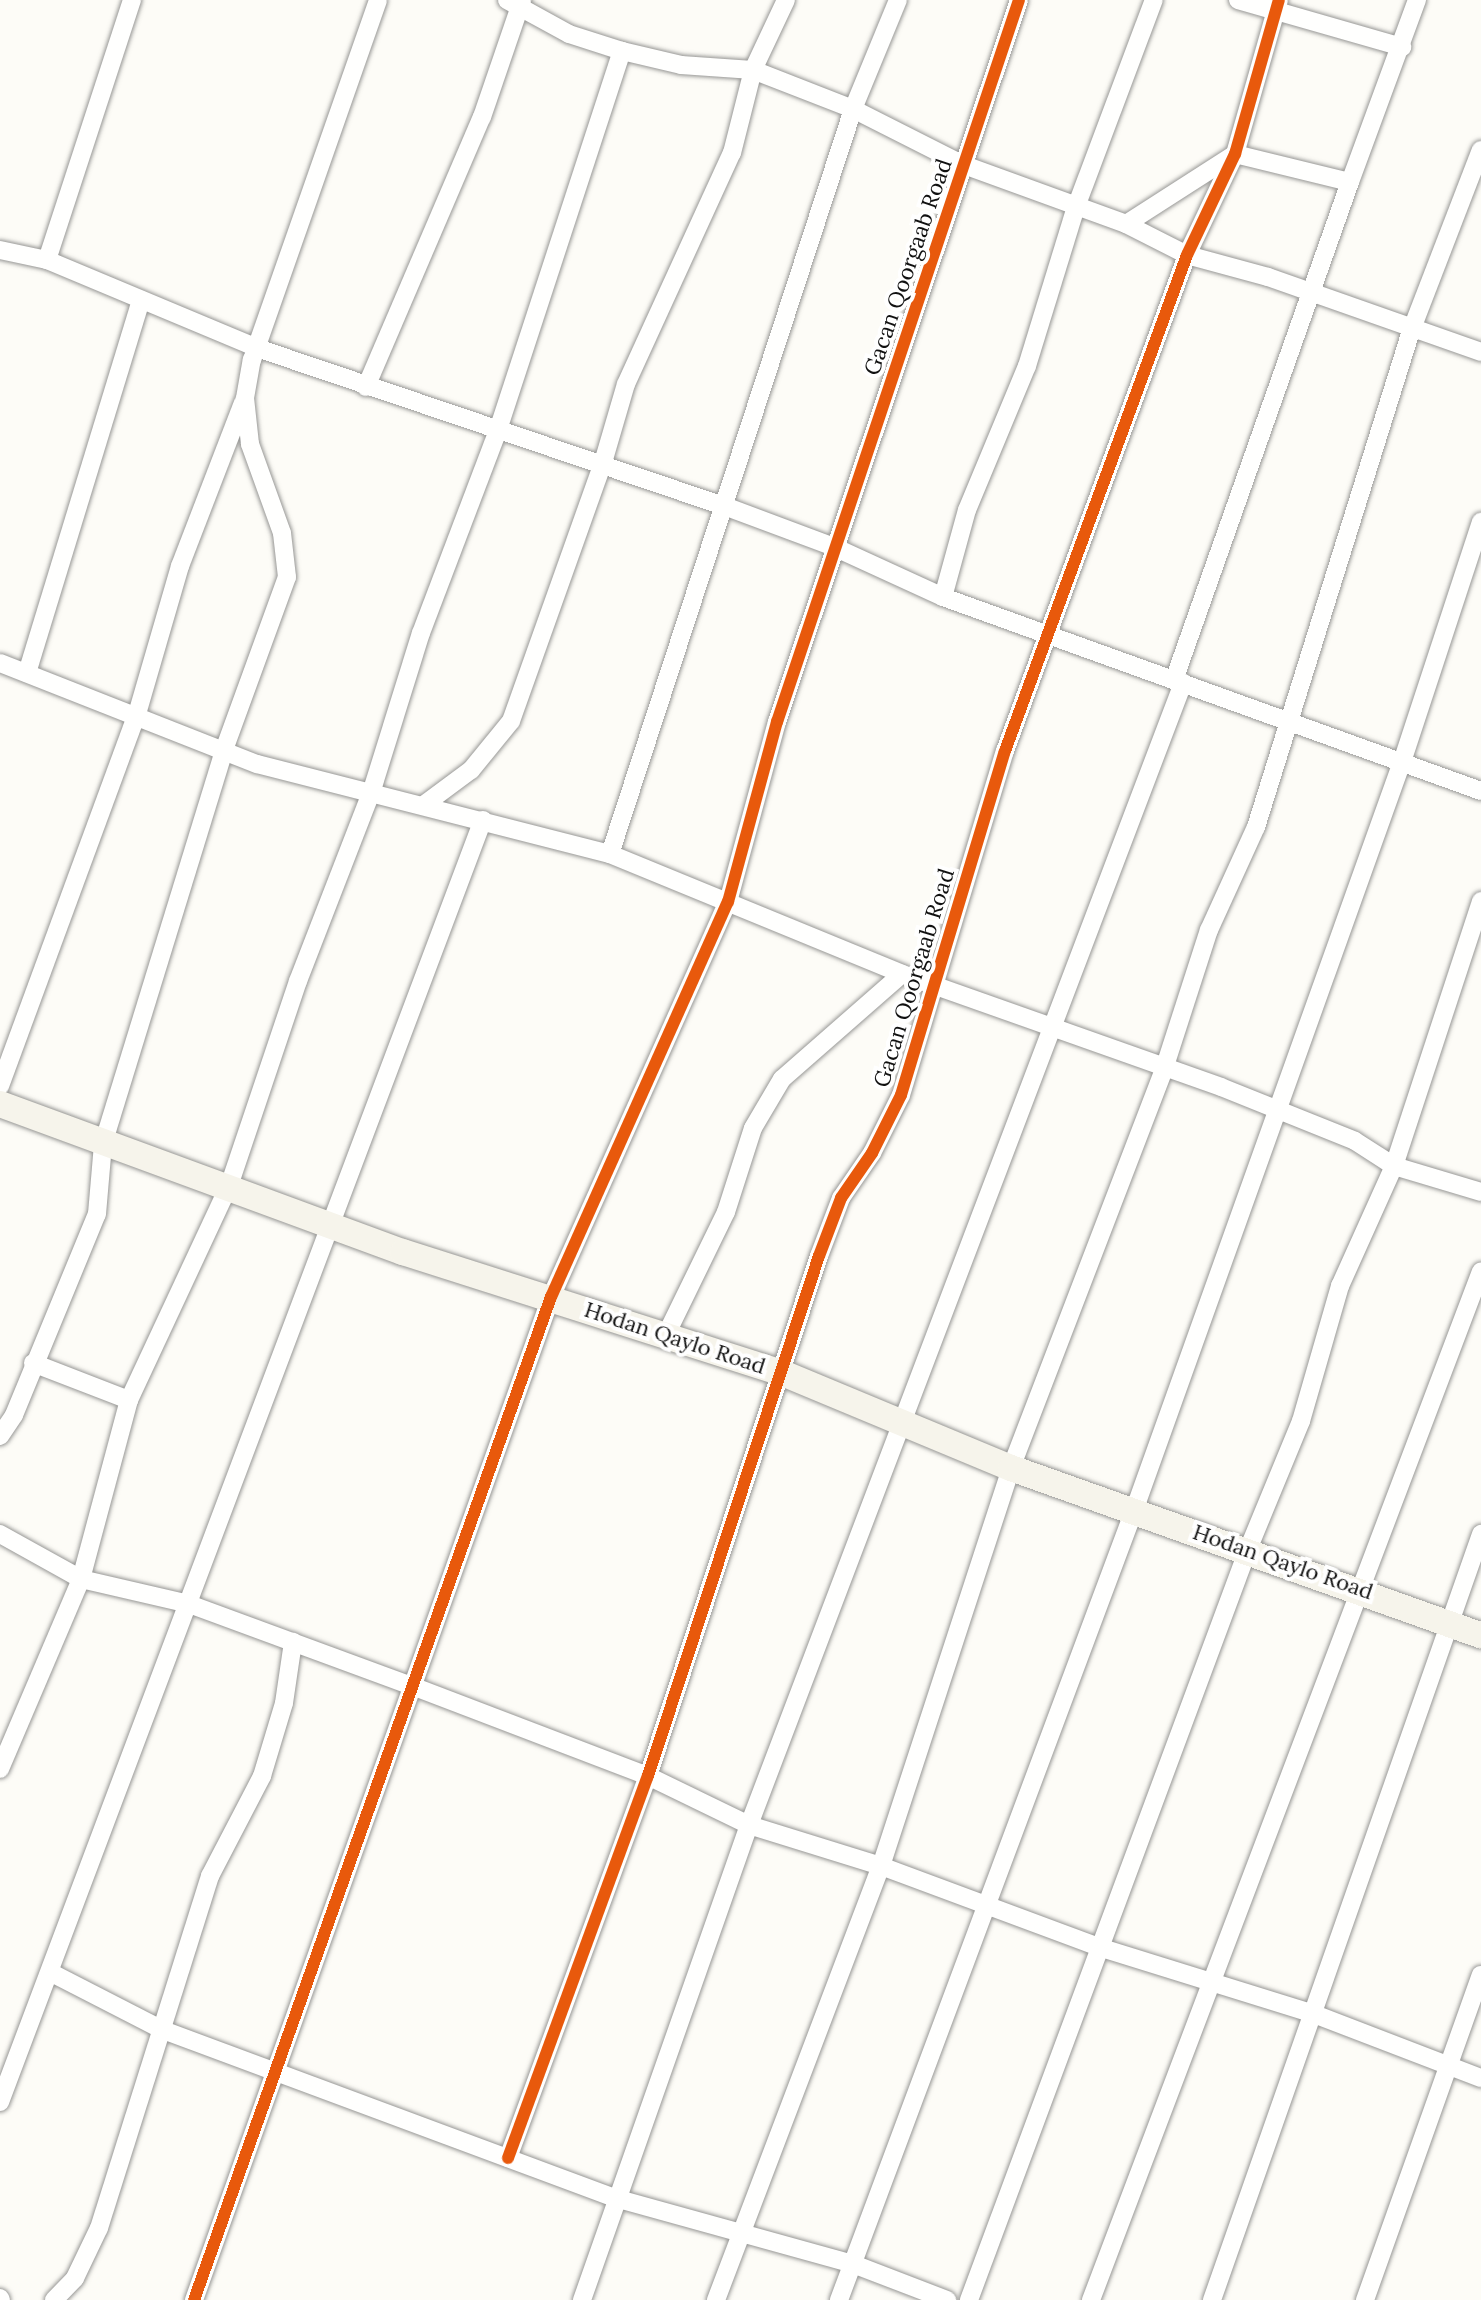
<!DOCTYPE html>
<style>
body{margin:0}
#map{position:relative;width:1481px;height:2300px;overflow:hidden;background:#fdfcf7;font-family:Lora,serif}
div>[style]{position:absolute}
.roads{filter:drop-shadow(0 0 2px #979795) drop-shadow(0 0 2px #979795)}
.street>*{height:18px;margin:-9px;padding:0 9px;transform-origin:9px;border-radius:9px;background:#fffffe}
.secondary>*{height:26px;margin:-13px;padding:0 13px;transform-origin:13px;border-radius:13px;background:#f6f4eb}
.cycleway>*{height:12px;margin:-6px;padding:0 6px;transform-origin:6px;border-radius:6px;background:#e8590c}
span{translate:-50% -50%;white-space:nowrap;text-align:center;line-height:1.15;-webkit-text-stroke:8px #fff;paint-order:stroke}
.street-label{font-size:22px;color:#111}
</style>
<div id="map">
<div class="roads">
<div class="street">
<div style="left:507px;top:0;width:71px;rotate:28.7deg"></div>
<div style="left:569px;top:34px;width:56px;rotate:17.8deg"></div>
<div style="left:622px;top:51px;width:61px;rotate:13.3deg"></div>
<div style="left:681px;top:65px;width:72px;rotate:4deg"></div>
<div style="left:753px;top:70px;width:107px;rotate:21.3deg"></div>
<div style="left:853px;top:109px;width:124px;rotate:26.8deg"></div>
<div style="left:964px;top:165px;width:172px;rotate:20deg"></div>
<div style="left:1126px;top:224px;width:68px;rotate:26.9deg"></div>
<div style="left:1187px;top:255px;width:84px;rotate:15.2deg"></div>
<div style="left:1268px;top:277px;width:226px;rotate:19.4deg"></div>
<div style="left:1238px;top:0;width:171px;rotate:16deg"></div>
<div style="left:1126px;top:224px;width:130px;rotate:-32.7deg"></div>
<div style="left:1235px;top:154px;width:118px;rotate:13.7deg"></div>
<div style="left:1350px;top:182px;width:194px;rotate:-69.8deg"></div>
<div style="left:0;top:250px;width:48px;rotate:12deg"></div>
<div style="left:47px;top:260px;width:228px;rotate:22.7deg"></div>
<div style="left:257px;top:348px;width:496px;rotate:18.7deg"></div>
<div style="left:727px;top:507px;width:114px;rotate:20.5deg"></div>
<div style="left:834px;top:547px;width:120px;rotate:24.6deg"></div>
<div style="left:943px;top:597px;width:572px;rotate:19.83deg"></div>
<div style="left:47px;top:260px;width:274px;rotate:-71.9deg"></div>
<div style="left:366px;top:387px;width:294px;rotate:-66.8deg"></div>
<div style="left:482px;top:117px;width:124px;rotate:-71.1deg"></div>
<div style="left:943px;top:597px;width:90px;rotate:-74.6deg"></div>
<div style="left:967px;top:510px;width:156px;rotate:-67.4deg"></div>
<div style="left:1027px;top:366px;width:166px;rotate:-72.9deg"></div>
<div style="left:1076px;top:207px;width:221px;rotate:-69.4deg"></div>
<div style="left:0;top:663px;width:276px;rotate:21.5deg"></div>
<div style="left:257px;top:764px;width:364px;rotate:14.3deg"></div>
<div style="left:610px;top:854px;width:316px;rotate:22.3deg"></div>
<div style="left:902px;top:974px;width:338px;rotate:19.5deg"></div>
<div style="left:1221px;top:1087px;width:144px;rotate:21.9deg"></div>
<div style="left:1355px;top:1141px;width:46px;rotate:32.7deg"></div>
<div style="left:1394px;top:1166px;width:91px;rotate:16.6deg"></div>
<div style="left:27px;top:673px;width:390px;rotate:-73deg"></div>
<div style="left:1174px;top:680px;width:528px;rotate:-70.54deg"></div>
<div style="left:425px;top:804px;width:57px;rotate:-36.5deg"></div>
<div style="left:471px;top:770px;width:63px;rotate:-50.8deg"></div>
<div style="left:511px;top:721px;width:271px;rotate:-70.4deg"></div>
<div style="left:602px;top:466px;width:85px;rotate:-73.7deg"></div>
<div style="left:626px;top:384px;width:254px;rotate:-65.4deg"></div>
<div style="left:732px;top:153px;width:86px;rotate:-75.8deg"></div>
<div style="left:753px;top:70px;width:77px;rotate:-64.8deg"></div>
<div style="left:610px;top:854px;width:784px;rotate:-71.93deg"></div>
<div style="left:853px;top:109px;width:118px;rotate:-67.6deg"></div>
<div style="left:0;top:1086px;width:396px;rotate:-69.8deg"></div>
<div style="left:137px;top:714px;width:154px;rotate:-73.8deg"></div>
<div style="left:180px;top:566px;width:175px;rotate:-68.9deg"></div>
<div style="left:666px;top:1335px;width:137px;rotate:-64deg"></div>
<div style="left:726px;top:1212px;width:88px;rotate:-72.2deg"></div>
<div style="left:753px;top:1128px;width:57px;rotate:-59.4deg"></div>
<div style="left:782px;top:1079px;width:159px;rotate:-41.2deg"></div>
<div style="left:33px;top:1363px;width:103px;rotate:21.1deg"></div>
<div style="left:0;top:1436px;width:25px;rotate:-56deg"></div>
<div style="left:14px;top:1415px;width:217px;rotate:-67.6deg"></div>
<div style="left:97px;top:1214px;width:70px;rotate:-85.1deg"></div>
<div style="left:103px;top:1144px;width:412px;rotate:-72.9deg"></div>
<div style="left:224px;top:750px;width:184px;rotate:-70deg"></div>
<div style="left:287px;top:577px;width:44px;rotate:-96.5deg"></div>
<div style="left:282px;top:533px;width:95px;rotate:-109.8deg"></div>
<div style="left:250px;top:444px;width:46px;rotate:-96.2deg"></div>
<div style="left:245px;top:398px;width:39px;rotate:-80deg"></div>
<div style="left:252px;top:360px;width:381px;rotate:-70.7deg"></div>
<div style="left:0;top:1534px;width:93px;rotate:29.1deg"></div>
<div style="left:81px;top:1579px;width:111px;rotate:13deg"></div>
<div style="left:189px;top:1604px;width:241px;rotate:20.2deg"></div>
<div style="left:415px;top:1687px;width:249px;rotate:20.9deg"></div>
<div style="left:648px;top:1776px;width:112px;rotate:25.9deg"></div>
<div style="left:749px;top:1825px;width:138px;rotate:17.3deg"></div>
<div style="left:881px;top:1866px;width:236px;rotate:20.4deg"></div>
<div style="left:1102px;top:1948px;width:222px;rotate:17.3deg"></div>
<div style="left:1314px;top:2014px;width:179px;rotate:21deg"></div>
<div style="left:0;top:1769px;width:207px;rotate:-66.9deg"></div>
<div style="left:81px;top:1579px;width:185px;rotate:-75deg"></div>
<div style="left:129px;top:1400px;width:236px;rotate:-65deg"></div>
<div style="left:229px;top:1186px;width:216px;rotate:-71.4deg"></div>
<div style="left:298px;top:981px;width:205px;rotate:-68.8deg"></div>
<div style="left:372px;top:790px;width:164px;rotate:-72.7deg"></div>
<div style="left:421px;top:633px;width:214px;rotate:-69.2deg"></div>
<div style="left:497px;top:433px;width:402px;rotate:-71.9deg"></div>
<div style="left:50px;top:1972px;width:127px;rotate:27.2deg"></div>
<div style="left:163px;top:2030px;width:482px;rotate:20.4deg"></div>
<div style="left:615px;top:2198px;width:247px;rotate:15.5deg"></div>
<div style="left:853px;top:2264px;width:101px;rotate:21deg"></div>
<div style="left:0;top:2102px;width:1370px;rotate:-69.36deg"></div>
<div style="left:508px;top:2158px;width:407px;rotate:-69.9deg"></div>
<div style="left:648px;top:1776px;width:547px;rotate:-71.8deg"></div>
<div style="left:819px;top:1256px;width:62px;rotate:-69.2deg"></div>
<div style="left:841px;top:1198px;width:55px;rotate:-55.4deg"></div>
<div style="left:872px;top:1153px;width:65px;rotate:-63.4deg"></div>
<div style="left:901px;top:1095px;width:359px;rotate:-73.2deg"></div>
<div style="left:1005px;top:751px;width:528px;rotate:-69.85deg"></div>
<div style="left:1187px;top:255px;width:112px;rotate:-64.6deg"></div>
<div style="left:1235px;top:154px;width:160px;rotate:-74.1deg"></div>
<div style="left:0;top:2298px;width:2px;rotate:63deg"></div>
<div style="left:54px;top:2300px;width:30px;rotate:-46deg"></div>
<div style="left:75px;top:2278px;width:55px;rotate:-64.4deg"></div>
<div style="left:99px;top:2228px;width:369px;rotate:-72.5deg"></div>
<div style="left:210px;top:1876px;width:113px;rotate:-62.5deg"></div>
<div style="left:262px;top:1776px;width:76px;rotate:-73.2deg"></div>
<div style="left:284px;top:1703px;width:62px;rotate:-81.6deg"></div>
<div style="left:194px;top:2300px;width:1065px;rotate:-70.41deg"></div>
<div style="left:551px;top:1297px;width:433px;rotate:-65.9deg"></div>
<div style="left:728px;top:902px;width:187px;rotate:-74.8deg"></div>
<div style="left:777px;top:722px;width:761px;rotate:-71.47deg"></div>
<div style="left:582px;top:2300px;width:504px;rotate:-70.63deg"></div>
<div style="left:749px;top:1825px;width:1222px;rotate:-69.19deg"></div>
<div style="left:716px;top:2300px;width:464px;rotate:-69.2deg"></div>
<div style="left:881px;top:1866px;width:419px;rotate:-71.9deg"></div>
<div style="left:1011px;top:1468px;width:430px;rotate:-69deg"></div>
<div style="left:1165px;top:1066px;width:143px;rotate:-72.1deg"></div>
<div style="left:1209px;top:930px;width:113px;rotate:-65.5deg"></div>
<div style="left:1256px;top:827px;width:520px;rotate:-72.65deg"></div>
<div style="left:1411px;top:331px;width:194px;rotate:-68.9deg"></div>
<div style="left:839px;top:2300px;width:846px;rotate:-69.51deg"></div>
<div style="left:1135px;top:1508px;width:792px;rotate:-70.31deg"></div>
<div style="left:1402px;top:762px;width:253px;rotate:-71.8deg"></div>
<div style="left:969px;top:2300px;width:798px;rotate:-69.61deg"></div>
<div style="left:1247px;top:1552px;width:142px;rotate:-67.6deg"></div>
<div style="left:1301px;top:1421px;width:141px;rotate:-73.9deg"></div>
<div style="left:1340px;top:1286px;width:132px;rotate:-65.8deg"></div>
<div style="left:1394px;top:1166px;width:279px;rotate:-71.8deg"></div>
<div style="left:1091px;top:2300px;width:1100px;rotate:-69.24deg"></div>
<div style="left:1212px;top:2300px;width:812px;rotate:-70.65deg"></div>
<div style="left:1365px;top:2300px;width:345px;rotate:-70.4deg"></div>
</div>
<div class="secondary">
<div style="left:0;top:1104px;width:429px;rotate:20.2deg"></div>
<div style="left:403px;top:1252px;width:396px;rotate:17.7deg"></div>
<div style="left:780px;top:1372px;width:250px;rotate:22.6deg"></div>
<div style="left:1011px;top:1468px;width:499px;rotate:19.6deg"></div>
</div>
</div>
<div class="cycleway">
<div style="left:508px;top:2158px;width:407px;rotate:-69.9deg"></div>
<div style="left:648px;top:1776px;width:547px;rotate:-71.8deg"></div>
<div style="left:819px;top:1256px;width:62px;rotate:-69.2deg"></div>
<div style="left:841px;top:1198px;width:55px;rotate:-55.4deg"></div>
<div style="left:872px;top:1153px;width:65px;rotate:-63.4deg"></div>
<div style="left:901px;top:1095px;width:359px;rotate:-73.2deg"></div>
<div style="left:1005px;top:751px;width:528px;rotate:-69.85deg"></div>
<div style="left:1187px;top:255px;width:112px;rotate:-64.6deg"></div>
<div style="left:1235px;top:154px;width:160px;rotate:-74.1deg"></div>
<div style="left:194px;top:2300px;width:1065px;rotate:-70.41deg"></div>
<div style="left:551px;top:1297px;width:433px;rotate:-65.9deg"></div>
<div style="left:728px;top:902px;width:187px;rotate:-74.8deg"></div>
<div style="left:777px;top:722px;width:761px;rotate:-71.47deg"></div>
</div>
<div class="street-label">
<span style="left:908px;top:267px;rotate:-71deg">Gacan Qoorgaab Road</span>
<span style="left:914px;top:978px;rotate:-73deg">Gacan Qoorgaab Road</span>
<span style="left:675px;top:1338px;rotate:18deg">Hodan Qaylo Road</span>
<span style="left:1283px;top:1562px;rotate:19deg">Hodan Qaylo Road</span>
</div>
</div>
